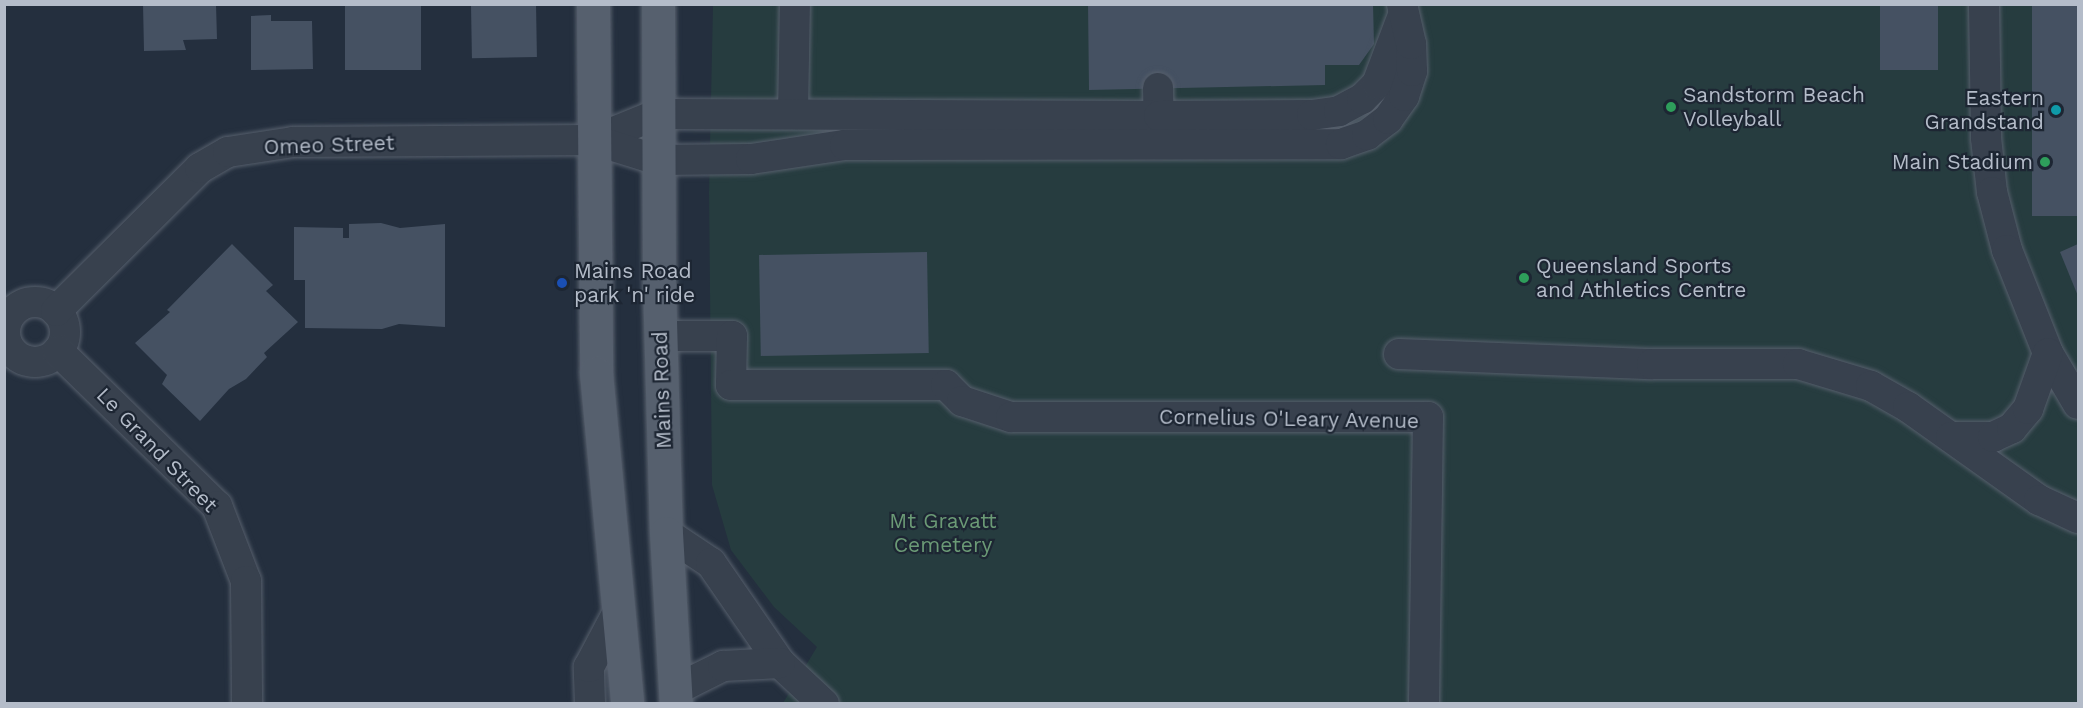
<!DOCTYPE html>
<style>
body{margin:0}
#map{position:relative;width:2083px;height:708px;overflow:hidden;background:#242f3e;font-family:"Work Sans",sans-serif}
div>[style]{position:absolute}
.green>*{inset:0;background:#263c3f}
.building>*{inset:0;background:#455162;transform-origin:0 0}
.roads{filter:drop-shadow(0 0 2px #565f6c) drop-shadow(0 0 2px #565f6c)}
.minor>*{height:30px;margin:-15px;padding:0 15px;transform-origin:15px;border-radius:15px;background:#38414e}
.minor>.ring{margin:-15px;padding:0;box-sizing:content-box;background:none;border:30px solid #38414e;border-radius:50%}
.major>*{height:33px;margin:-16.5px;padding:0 16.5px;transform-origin:16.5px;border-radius:16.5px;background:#56606e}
.dots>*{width:16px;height:16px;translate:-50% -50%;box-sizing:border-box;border:3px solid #1d2633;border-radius:50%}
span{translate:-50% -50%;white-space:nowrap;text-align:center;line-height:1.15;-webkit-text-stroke:4.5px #1d2633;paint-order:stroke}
.poi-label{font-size:21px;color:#b4bcc9}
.left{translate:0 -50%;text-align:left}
.right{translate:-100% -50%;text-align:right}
.street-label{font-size:21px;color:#b4bcc9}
.park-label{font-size:21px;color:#6b9a76}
.frame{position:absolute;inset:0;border:6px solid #b4bcc9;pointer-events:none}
</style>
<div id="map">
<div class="green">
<div style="clip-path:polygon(713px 5px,2078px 5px,2078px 703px,783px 703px,817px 647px,774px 607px,731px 550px,712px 485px,709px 192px)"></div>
</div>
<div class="building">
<div style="clip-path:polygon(143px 4px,216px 4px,217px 39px,183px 40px,186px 50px,144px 51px)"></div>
<div style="left:345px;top:4px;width:76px;height:66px"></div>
<div style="left:536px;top:4px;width:53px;height:65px;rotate:89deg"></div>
<div style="clip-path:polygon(1088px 4px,1373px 4px,1374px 44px,1359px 65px,1325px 65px,1325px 85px,1089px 90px)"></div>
<div style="left:1880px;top:4px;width:58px;height:66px"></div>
<div style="left:2032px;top:4px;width:46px;height:212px"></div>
<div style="clip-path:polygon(271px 15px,271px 21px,312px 21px,313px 69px,251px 70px,251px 16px)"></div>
<div style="clip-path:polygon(381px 223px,400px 228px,445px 224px,445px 327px,399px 324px,382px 329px,305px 328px,305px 280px,294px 280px,294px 227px,343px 228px,343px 238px,349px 238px,349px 224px)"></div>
<div style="clip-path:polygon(232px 244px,273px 285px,266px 291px,298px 322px,264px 353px,267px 357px,246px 379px,229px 389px,200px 421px,162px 384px,167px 375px,135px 343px,170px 312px,167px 310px)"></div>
<div style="clip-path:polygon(2078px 244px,2078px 296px,2060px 252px)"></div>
<div style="left:927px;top:252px;width:101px;height:168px;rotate:89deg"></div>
</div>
<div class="roads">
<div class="minor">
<div style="left:1984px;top:4px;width:134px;rotate:89.1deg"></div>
<div style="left:1986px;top:138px;width:54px;rotate:83.7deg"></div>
<div style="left:1992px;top:192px;width:60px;rotate:75.5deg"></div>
<div style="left:2007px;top:250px;width:111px;rotate:68.3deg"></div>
<div style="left:2048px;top:353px;width:59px;rotate:59.5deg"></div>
<div style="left:1158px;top:88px;width:47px;rotate:88.8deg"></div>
<div style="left:793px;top:114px;width:110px;rotate:-89deg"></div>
<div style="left:594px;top:140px;width:69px;rotate:-22.1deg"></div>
<div style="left:658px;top:114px;width:501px;rotate:0.23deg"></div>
<div style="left:1159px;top:116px;width:153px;rotate:-0.4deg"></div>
<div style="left:1312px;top:115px;width:27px;rotate:-8deg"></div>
<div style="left:1339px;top:111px;width:26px;rotate:-28deg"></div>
<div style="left:1362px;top:99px;width:21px;rotate:-45deg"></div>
<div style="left:1377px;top:84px;width:71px;rotate:-69.3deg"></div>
<div class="ring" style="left:5px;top:302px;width:30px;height:30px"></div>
<div style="left:56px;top:311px;width:203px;rotate:-44.8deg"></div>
<div style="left:200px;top:168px;width:32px;rotate:-30deg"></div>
<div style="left:228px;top:152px;width:66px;rotate:-8.7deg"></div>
<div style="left:293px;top:142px;width:301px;rotate:-0.4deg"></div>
<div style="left:594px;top:140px;width:67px;rotate:17.4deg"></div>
<div style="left:658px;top:160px;width:93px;rotate:-0.6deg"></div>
<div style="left:751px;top:159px;width:95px;rotate:-8.5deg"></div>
<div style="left:845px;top:145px;width:496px;rotate:-0.1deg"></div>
<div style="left:1341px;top:144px;width:28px;rotate:-19deg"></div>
<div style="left:1367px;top:135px;width:26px;rotate:-37deg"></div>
<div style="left:1388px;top:119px;width:28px;rotate:-55deg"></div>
<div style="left:1404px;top:96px;width:26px;rotate:-72deg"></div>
<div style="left:1412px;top:71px;width:27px;rotate:-92deg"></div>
<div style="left:1411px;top:44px;width:41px;rotate:-102.7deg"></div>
<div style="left:660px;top:336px;width:72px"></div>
<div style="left:732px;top:336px;width:49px;rotate:91.2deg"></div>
<div style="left:731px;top:385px;width:215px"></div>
<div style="left:946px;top:385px;width:23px;rotate:45deg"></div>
<div style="left:962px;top:401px;width:52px;rotate:18.1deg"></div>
<div style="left:1011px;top:417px;width:417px"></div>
<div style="left:1428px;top:417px;width:287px;rotate:90.8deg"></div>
<div style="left:58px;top:351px;width:222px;rotate:44.3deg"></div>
<div style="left:217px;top:506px;width:80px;rotate:68.9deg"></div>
<div style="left:246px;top:581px;width:123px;rotate:89.5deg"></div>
<div style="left:1399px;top:354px;width:253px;rotate:2.3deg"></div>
<div style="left:1652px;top:364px;width:146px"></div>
<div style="left:1798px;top:364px;width:76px;rotate:16.8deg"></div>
<div style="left:1871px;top:386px;width:43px;rotate:29.6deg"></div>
<div style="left:1908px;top:407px;width:161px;rotate:35.4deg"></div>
<div style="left:2039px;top:500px;width:43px;rotate:24.8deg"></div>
<div style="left:1951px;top:437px;width:42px"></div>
<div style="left:1993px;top:437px;width:21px;rotate:-25deg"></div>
<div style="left:2012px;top:428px;width:25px;rotate:-50deg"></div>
<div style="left:2028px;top:409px;width:59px;rotate:-70.3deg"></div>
<div style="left:666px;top:533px;width:54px;rotate:33.7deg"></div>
<div style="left:711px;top:563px;width:121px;rotate:55.4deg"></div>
<div style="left:780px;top:663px;width:60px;rotate:43deg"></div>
<div style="left:675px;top:690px;width:54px;rotate:-26.6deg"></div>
<div style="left:723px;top:666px;width:57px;rotate:-3deg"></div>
<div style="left:590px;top:704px;width:37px;rotate:-92deg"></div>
<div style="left:589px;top:667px;width:60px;rotate:-62.2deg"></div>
</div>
<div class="major">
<div style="left:593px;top:4px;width:369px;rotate:89.5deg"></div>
<div style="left:596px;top:373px;width:332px;rotate:84.6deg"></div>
<div style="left:658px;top:4px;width:281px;rotate:89.8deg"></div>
<div style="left:659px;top:285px;width:248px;rotate:88.4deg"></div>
<div style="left:666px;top:533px;width:171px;rotate:86.7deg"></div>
</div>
</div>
<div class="dots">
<div style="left:1671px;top:107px;background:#2e9e5b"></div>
<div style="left:2056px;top:110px;background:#0f9aa8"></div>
<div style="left:2045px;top:162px;background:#2e9e5b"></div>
<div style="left:1524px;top:278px;background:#2e9e5b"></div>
<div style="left:562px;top:283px;background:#1a4fb4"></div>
</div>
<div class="poi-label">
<span class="left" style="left:1683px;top:107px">Sandstorm Beach<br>Volleyball</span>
<span class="right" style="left:2044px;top:110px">Eastern<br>Grandstand</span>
<span class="right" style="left:2033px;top:162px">Main Stadium</span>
<span class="left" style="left:1536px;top:278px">Queensland Sports<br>and Athletics Centre</span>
<span class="left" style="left:574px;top:283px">Mains Road<br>park 'n' ride</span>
</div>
<div class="street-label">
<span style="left:329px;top:145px;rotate:-2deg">Omeo Street</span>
<span style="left:662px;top:390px;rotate:-92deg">Mains Road</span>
<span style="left:1289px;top:419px;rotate:1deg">Cornelius O'Leary Avenue</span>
<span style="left:157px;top:450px;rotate:46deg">Le Grand Street</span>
</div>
<div class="park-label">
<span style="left:943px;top:533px">Mt Gravatt<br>Cemetery</span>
</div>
<div class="frame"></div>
</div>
